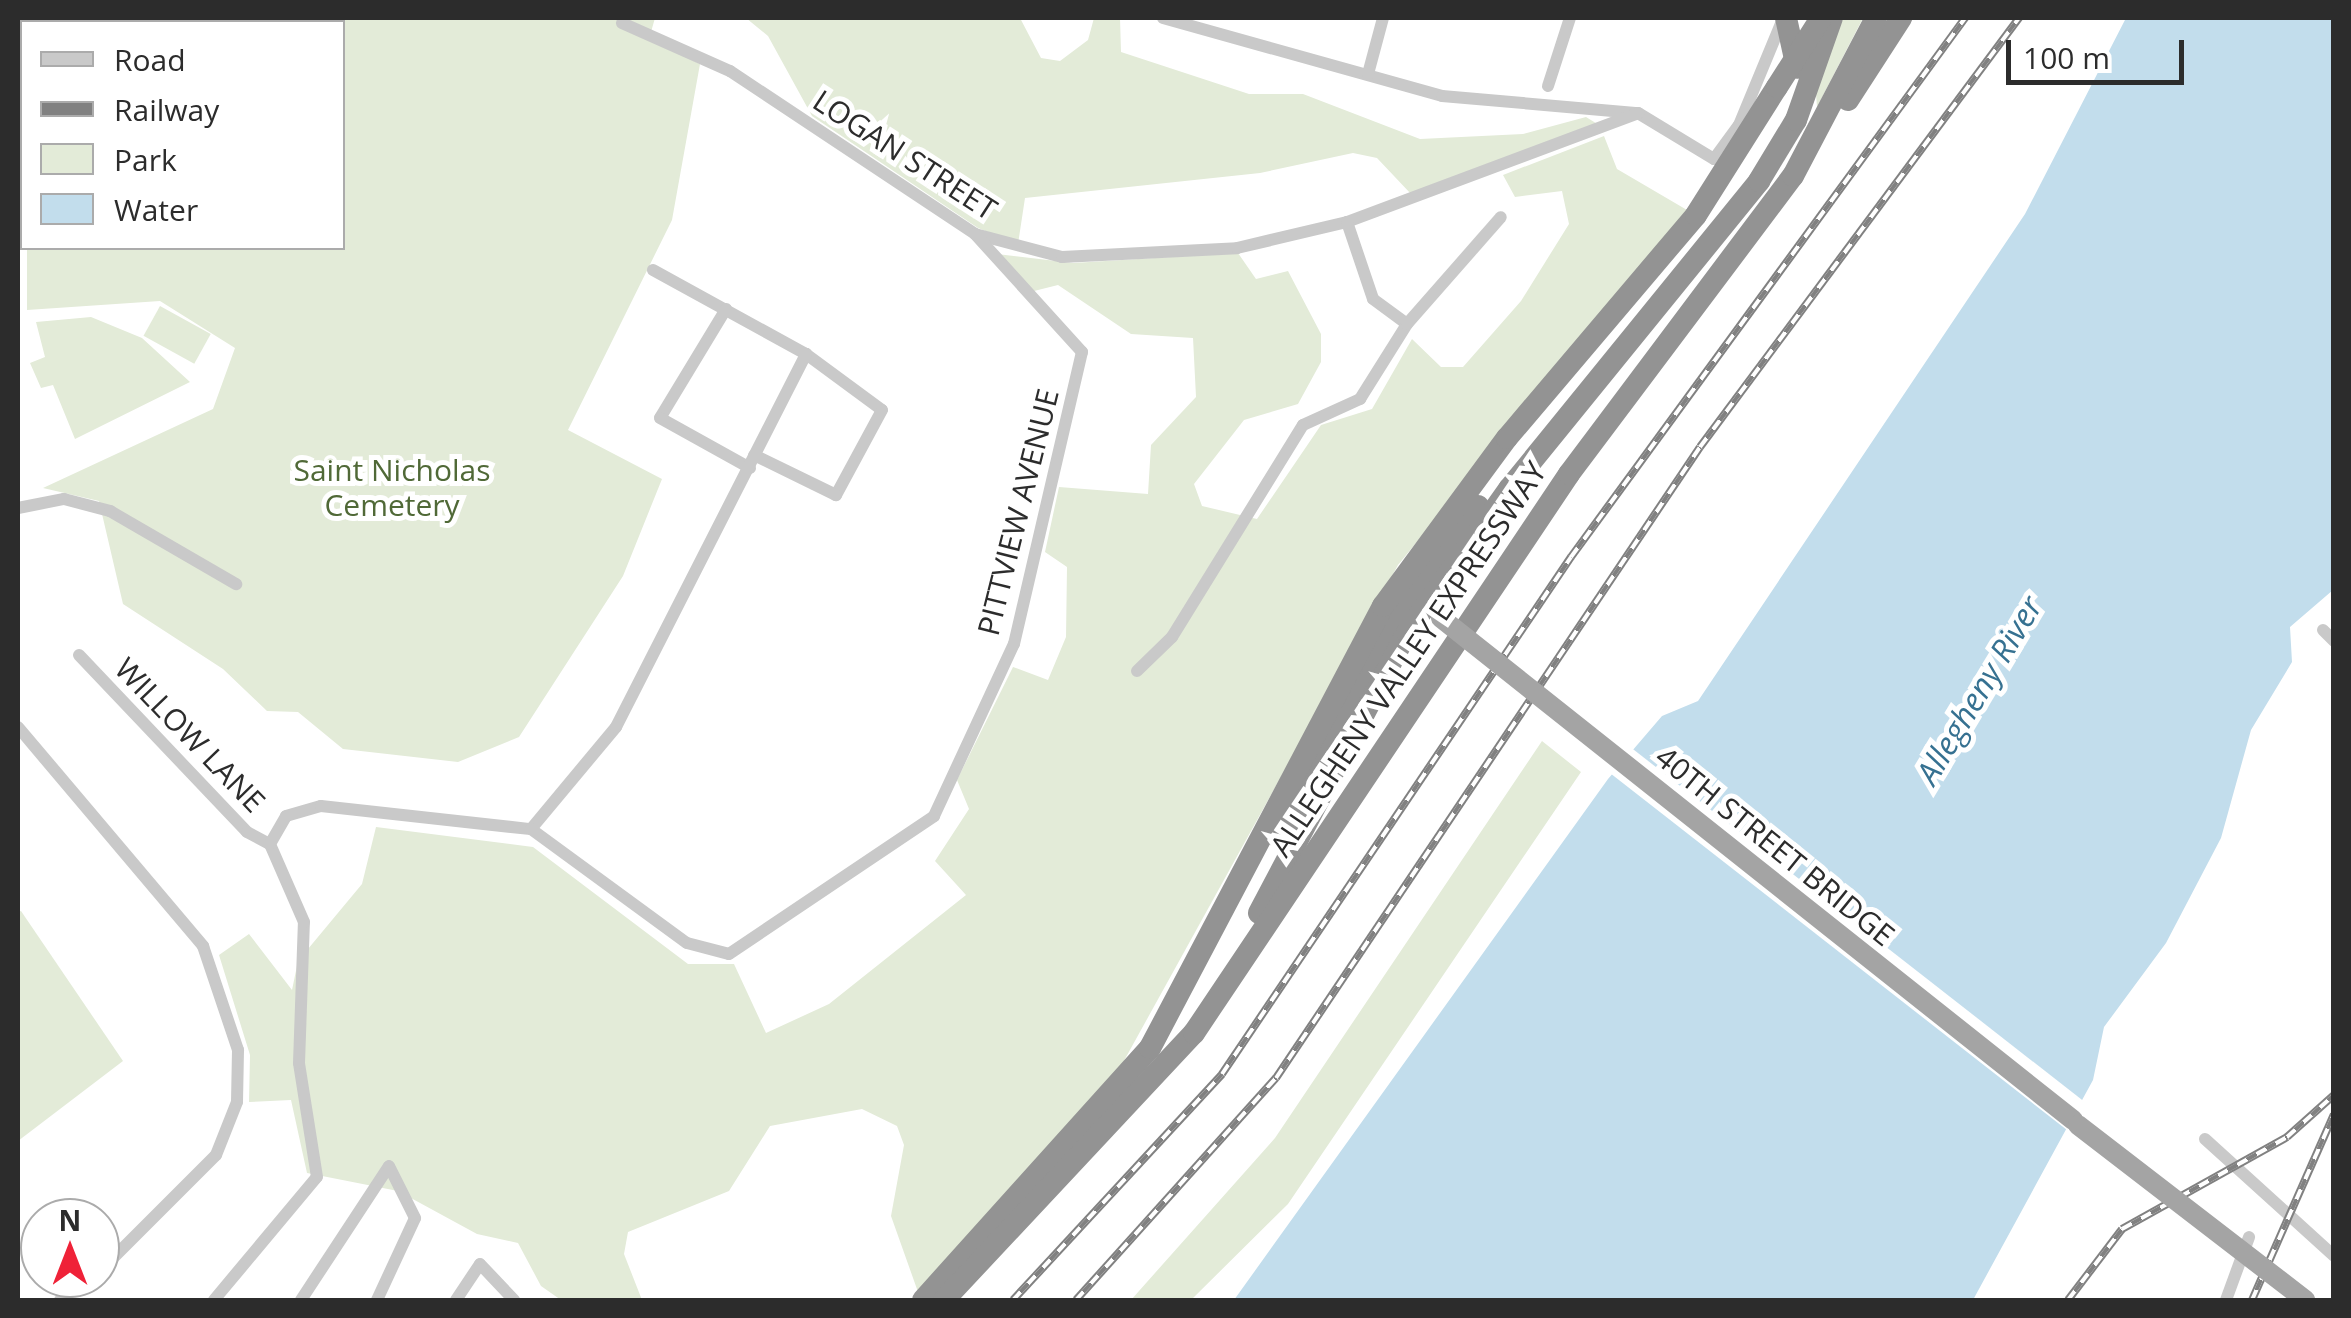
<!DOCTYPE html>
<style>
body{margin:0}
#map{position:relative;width:2351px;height:1318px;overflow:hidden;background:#fff;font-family:"Open Sans",sans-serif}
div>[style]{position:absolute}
.green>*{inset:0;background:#e3ebd8;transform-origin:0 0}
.water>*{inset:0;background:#c2ddec}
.pier>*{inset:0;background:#fff;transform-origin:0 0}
.street>*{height:12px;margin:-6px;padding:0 6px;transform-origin:6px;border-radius:6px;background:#c9c9c9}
.highway>*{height:22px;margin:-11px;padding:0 11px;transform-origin:11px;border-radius:11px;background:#939393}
.rail>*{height:8px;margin-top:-4px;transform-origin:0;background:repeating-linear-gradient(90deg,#fff 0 11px,#818181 0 22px);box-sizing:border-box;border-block:2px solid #818181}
.primary-bridge>*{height:20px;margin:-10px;padding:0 10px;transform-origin:10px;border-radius:10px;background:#a4a4a4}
.highway-bridge>*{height:22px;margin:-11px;padding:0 11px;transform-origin:11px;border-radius:11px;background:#939393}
span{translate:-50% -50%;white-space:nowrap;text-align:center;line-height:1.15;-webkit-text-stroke:10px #fff;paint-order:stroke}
.street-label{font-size:30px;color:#2c2c2c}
.park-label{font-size:30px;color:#506937}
.water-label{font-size:32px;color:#367191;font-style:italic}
.frame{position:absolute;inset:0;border:20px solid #2c2c2c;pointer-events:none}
.legend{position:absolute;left:20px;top:20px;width:325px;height:230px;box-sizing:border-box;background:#fff;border:2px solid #ababab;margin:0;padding:12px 18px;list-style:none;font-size:30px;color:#2c2c2c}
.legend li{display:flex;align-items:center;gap:20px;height:50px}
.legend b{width:50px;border:2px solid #ababab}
.north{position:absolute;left:20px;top:1198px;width:100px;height:100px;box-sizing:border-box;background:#fff;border:2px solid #ababab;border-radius:50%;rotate:0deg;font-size:28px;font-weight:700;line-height:40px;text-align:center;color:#2c2c2c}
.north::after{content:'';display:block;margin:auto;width:35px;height:45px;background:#ef2238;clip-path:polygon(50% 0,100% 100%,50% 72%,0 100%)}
.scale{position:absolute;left:2006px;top:40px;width:178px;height:45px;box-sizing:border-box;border:5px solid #2c2c2c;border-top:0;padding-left:12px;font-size:30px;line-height:35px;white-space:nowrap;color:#2c2c2c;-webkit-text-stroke:8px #fff;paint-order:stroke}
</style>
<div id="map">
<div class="green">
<div style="clip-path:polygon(18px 18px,655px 18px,649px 39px,700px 64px,672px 220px,568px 430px,662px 479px,623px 576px,519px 737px,458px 762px,343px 749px,298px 712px,267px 711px,223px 669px,123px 604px,99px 501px,43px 488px,213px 409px,235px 348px,160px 301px,27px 310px,27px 248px,342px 248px,342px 22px,22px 22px,22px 219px)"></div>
<div style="clip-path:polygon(746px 18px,1020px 18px,1041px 58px,1060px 61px,1088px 40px,1094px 18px,1120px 18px,1121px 52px,1249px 94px,1303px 94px,1420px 139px,1523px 134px,1586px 117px,1599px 125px,1411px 194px,1377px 158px,1353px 153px,1260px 173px,1025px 198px,1018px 244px,978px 228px,812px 116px,768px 36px)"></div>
<div style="clip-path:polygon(1839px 18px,1863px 18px,1817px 107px,1816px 94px)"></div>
<div style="clip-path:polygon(1604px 136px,1617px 169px,1687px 210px,1398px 565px,1120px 1068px,918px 1292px,891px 1216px,904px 1145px,897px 1126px,862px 1109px,770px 1126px,729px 1191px,628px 1232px,624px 1254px,642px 1300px,561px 1300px,541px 1286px,518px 1243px,477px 1234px,398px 1191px,307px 1173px,291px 1100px,249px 1102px,250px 1055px,219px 955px,249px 934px,292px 990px,298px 961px,362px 884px,376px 827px,533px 847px,688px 964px,734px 964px,766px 1033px,829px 1004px,966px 895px,935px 861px,969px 809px,957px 780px,1013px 667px,1048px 680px,1066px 637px,1067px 567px,1045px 552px,1059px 487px,1148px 494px,1151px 445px,1196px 397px,1193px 338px,1131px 334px,1058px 285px,1030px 292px,997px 254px,1073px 263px,1238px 253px,1256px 279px,1288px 271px,1321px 334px,1321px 362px,1298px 404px,1244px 420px,1194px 484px,1202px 506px,1257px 519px,1321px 425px,1372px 409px,1412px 339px,1441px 367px,1463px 367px,1521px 301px,1569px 224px,1562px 191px,1515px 197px,1503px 175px)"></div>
<div style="left:160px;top:306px;width:58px;height:34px;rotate:29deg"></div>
<div style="clip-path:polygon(91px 317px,142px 338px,190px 382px,75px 439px,53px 385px,41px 388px,30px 363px,45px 357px,36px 322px)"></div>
<div style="clip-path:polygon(1542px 741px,1581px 772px,1288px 1204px,1191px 1300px,1131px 1300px,1275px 1138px)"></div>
<div style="clip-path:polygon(21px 911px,123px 1061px,18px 1141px,18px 912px)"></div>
</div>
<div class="water">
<div style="clip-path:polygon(2126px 18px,2333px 18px,2333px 590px,2290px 627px,2292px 662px,2251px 730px,2221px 838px,2166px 943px,2104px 1027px,2093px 1080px,1973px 1300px,1234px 1300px,1608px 779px,1662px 716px,1698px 701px,2025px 214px)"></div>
</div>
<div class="pier">
<div style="left:1629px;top:746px;width:582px;height:33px;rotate:38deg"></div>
</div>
<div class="street">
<div style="left:1163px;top:18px;width:290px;rotate:15.6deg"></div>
<div style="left:1442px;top:96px;width:197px;rotate:5deg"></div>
<div style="left:1638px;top:113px;width:89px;rotate:31.2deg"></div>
<div style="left:1714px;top:159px;width:42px;rotate:-53.7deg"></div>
<div style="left:1739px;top:125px;width:113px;rotate:-67.5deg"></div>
<div style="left:622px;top:23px;width:118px;rotate:24deg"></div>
<div style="left:730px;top:71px;width:294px;rotate:33.6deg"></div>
<div style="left:975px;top:234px;width:90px;rotate:14.8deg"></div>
<div style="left:1062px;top:257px;width:175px;rotate:-2.9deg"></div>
<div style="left:1237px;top:248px;width:113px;rotate:-13.3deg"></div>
<div style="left:1347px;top:222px;width:311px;rotate:-20.5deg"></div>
<div style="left:1368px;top:74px;width:58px;rotate:-75deg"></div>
<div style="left:1548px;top:86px;width:71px;rotate:-72.1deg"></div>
<div style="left:1347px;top:222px;width:81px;rotate:71.3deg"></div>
<div style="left:1373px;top:299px;width:42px;rotate:36.3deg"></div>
<div style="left:653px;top:270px;width:175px;rotate:28.8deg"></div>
<div style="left:806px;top:354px;width:94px;rotate:36.4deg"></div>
<div style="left:882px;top:410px;width:97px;rotate:118.4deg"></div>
<div style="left:836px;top:495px;width:91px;rotate:-154deg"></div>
<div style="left:726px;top:309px;width:127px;rotate:121.2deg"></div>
<div style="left:660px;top:418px;width:103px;rotate:29.1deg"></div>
<div style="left:18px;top:508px;width:47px;rotate:-11.1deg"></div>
<div style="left:64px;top:499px;width:48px;rotate:14.6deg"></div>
<div style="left:110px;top:511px;width:146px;rotate:30.1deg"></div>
<div style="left:2323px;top:630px;width:16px;rotate:45deg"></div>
<div style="left:79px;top:655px;width:244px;rotate:46.5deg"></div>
<div style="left:247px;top:832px;width:26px;rotate:28deg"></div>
<div style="left:1137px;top:671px;width:49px;rotate:-44.2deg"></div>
<div style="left:1172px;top:637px;width:249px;rotate:-58.3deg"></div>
<div style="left:1303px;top:425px;width:63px;rotate:-24.5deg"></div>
<div style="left:1360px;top:399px;width:89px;rotate:-57.9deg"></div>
<div style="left:1407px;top:324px;width:142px;rotate:-48.7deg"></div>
<div style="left:18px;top:727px;width:287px;rotate:49.8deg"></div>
<div style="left:203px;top:946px;width:110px;rotate:71.4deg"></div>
<div style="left:238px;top:1050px;width:52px;rotate:91.1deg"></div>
<div style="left:237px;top:1102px;width:57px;rotate:111.6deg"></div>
<div style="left:216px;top:1155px;width:164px;rotate:135deg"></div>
<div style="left:531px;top:829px;width:133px;rotate:-50.2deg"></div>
<div style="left:616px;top:727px;width:419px;rotate:-63deg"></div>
<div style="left:2205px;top:1139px;width:174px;rotate:42.2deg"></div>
<div style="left:60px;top:1300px;width:37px;rotate:-36deg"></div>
<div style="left:214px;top:1300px;width:160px;rotate:-50.1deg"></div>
<div style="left:317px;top:1177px;width:115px;rotate:-99deg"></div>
<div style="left:299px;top:1063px;width:141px;rotate:-88deg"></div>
<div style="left:304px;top:922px;width:85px;rotate:-113.6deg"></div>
<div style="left:270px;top:844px;width:32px;rotate:-60deg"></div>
<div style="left:286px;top:816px;width:36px;rotate:-16deg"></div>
<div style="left:321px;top:806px;width:211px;rotate:6.3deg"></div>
<div style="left:531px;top:829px;width:193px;rotate:36.2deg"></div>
<div style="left:687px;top:943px;width:43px;rotate:14.7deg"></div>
<div style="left:729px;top:954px;width:247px;rotate:-33.9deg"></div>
<div style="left:934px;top:816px;width:190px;rotate:-65.1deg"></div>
<div style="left:1014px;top:644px;width:300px;rotate:-76.9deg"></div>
<div style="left:1082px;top:352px;width:159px;rotate:-132.2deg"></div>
<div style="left:301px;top:1300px;width:160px;rotate:-56.7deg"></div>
<div style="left:377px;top:1300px;width:90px;rotate:-65.1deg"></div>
<div style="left:415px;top:1218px;width:58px;rotate:-116.6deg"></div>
<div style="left:456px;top:1300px;width:43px;rotate:-56.3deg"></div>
<div style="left:480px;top:1264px;width:50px;rotate:46.6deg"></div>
<div style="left:2226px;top:1300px;width:67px;rotate:-69.9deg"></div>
</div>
<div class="highway">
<div style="left:1786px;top:18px;width:51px;rotate:77.6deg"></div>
<div style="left:1848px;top:100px;width:98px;rotate:-57.1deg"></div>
<div style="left:1278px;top:837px;width:197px;rotate:-62.8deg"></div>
<div style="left:1368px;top:662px;width:191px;rotate:-54.8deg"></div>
<div style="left:1259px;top:913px;width:318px;rotate:-62.2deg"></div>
<div style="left:1407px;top:632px;width:176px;rotate:-54.5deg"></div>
<div style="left:1509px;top:489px;width:397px;rotate:-50.9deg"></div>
<div style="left:1759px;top:181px;width:71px;rotate:-58.8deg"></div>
<div style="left:1796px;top:120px;width:108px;rotate:-70.6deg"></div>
<div style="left:923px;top:1300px;width:339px;rotate:-48deg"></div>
<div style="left:1150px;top:1048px;width:500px;rotate:-62.2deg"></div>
<div style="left:1383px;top:606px;width:209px;rotate:-53.6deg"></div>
<div style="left:1507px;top:438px;width:292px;rotate:-49.7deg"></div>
<div style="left:1696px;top:215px;width:151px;rotate:-57.7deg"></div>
<div style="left:944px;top:1300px;width:366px;rotate:-46.9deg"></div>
<div style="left:1194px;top:1033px;width:673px;rotate:-56.14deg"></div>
<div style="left:1569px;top:474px;width:373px;rotate:-53.1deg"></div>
<div style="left:1793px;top:176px;width:178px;rotate:-62.3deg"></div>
</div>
<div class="rail">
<div style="left:1013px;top:1300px;width:308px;rotate:-47.2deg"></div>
<div style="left:1222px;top:1074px;width:624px;rotate:-55.98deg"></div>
<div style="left:1571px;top:557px;width:668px;rotate:-53.83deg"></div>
<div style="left:1076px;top:1300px;width:299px;rotate:-48deg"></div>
<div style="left:1276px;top:1078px;width:760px;rotate:-56.1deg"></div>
<div style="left:1700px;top:447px;width:535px;rotate:-53.37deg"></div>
<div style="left:2068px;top:1300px;width:89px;rotate:-52.7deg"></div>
<div style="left:2122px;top:1229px;width:189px;rotate:-29.1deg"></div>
<div style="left:2287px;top:1137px;width:63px;rotate:-41.8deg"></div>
<div style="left:2252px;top:1300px;width:203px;rotate:-66.2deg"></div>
</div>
<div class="primary-bridge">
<div style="left:1441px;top:618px;width:807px;rotate:38.46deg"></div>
<div style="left:2078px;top:1125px;width:287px;rotate:37.6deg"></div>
</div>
<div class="highway-bridge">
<div style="left:1777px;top:87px;width:82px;rotate:-57.5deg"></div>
</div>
<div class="street-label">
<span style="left:905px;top:155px;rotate:33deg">LOGAN STREET</span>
<span style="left:1018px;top:512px;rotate:-76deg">PITTVIEW AVENUE</span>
<span style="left:1408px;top:659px;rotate:-56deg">ALLEGHENY VALLEY EXPRESSWAY</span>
<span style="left:190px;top:735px;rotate:46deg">WILLOW LANE</span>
<span style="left:1775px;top:846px;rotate:39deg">40TH STREET BRIDGE</span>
</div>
<div class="park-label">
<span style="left:392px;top:487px">Saint Nicholas<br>Cemetery</span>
</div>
<div class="water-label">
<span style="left:1979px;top:690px;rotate:-59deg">Allegheny River</span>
</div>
<div class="frame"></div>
<ul class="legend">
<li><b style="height:12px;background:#c9c9c9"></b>Road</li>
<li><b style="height:12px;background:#818181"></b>Railway</li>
<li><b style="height:28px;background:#e3ebd8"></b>Park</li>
<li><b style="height:28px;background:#c2ddec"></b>Water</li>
</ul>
<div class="north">N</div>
<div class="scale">100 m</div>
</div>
